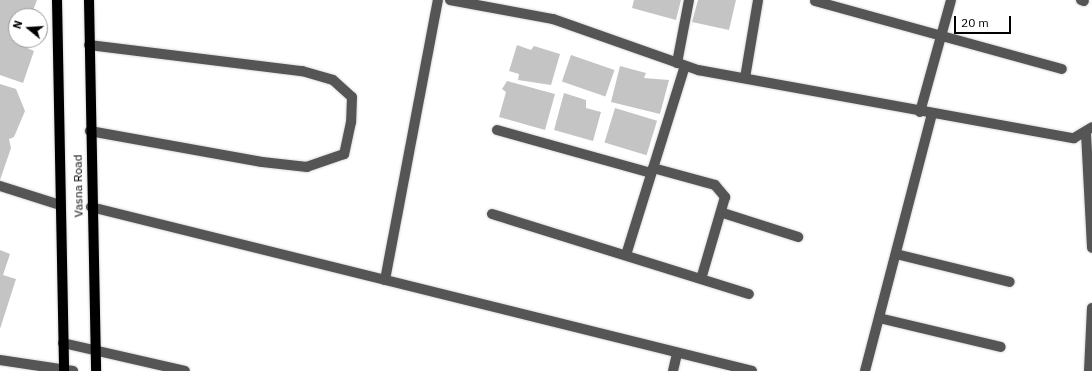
<!DOCTYPE html>
<style>
body{margin:0}
#map{position:relative;width:1092px;height:371px;overflow:hidden;background:#fff;font-family:"IBM Plex Sans",sans-serif}
div>[style]{position:absolute}
.building>*{inset:0;background:#c4c4c4;transform-origin:0 0}
.roads{filter:drop-shadow(0 0 1px #dbdbdb) drop-shadow(0 0 1px #dbdbdb)}
.minor>*{height:10px;margin:-5px;padding:0 5px;transform-origin:5px;border-radius:5px;background:#555}
.major>*{height:10px;margin:-5px;padding:0 5px;transform-origin:5px;border-radius:5px;background:#000}
span{translate:-50% -50%;white-space:nowrap;text-align:center;line-height:1.15;-webkit-text-stroke:3px #fff;paint-order:stroke}
.street-label{font-size:12px;color:#000}
.north{position:absolute;left:8px;top:8px;width:40px;height:40px;box-sizing:border-box;background:#fff;border:1px solid #999;border-radius:50%;rotate:288deg;font-size:11px;font-weight:700;line-height:16px;text-align:center;color:#000}
.north::after{content:'';display:block;margin:auto;width:14px;height:18px;background:#000;clip-path:polygon(50% 0,100% 100%,50% 72%,0 100%)}
.scale{position:absolute;left:954px;top:16px;width:57px;height:18px;box-sizing:border-box;border:2px solid #000;border-top:0;padding-left:5px;font-size:12px;line-height:14px;white-space:nowrap;color:#000;-webkit-text-stroke:3px #fff;paint-order:stroke}
</style>
<div id="map">
<div class="building">
<div style="clip-path:polygon(0 0,37px 0,31px 16px,16px 16px,16px 40px,30px 40px,27px 48px,34px 51px,23px 83px,0 75px)"></div>
<div style="clip-path:polygon(634px 0,681px 0,676px 20px,632px 8px)"></div>
<div style="clip-path:polygon(698px 0,736px 0,729px 30px,692px 22px)"></div>
<div style="clip-path:polygon(517px 45px,531px 50px,534px 46px,560px 54px,551px 85px,518px 80px,519px 74px,509px 71px)"></div>
<div style="left:571px;top:55px;width:46px;height:28px;rotate:19deg"></div>
<div style="clip-path:polygon(620px 66px,646px 73px,644px 78px,669px 80px,660px 114px,611px 102px)"></div>
<div style="clip-path:polygon(507px 81px,555px 94px,545px 130px,499px 117px,506px 92px,502px 89px)"></div>
<div style="clip-path:polygon(0 84px,16px 89px,25px 111px,14px 137px,9px 139px,11px 148px,0 180px)"></div>
<div style="clip-path:polygon(564px 93px,586px 100px,586px 108px,601px 112px,593px 141px,554px 130px)"></div>
<div style="left:615px;top:108px;width:44px;height:36px;rotate:17deg"></div>
<div style="clip-path:polygon(0 250px,10px 254px,3px 275px,16px 279px,0 329px)"></div>
</div>
<div class="roads">
<div class="minor">
<div style="left:450px;top:0;width:105px;rotate:10.5deg"></div>
<div style="left:553px;top:19px;width:154px;rotate:19.4deg"></div>
<div style="left:698px;top:70px;width:382px;rotate:10.3deg"></div>
<div style="left:1074px;top:138px;width:21px;rotate:-31deg"></div>
<div style="left:1081px;top:0;width:3px;rotate:18deg"></div>
<div style="left:815px;top:1px;width:256px;rotate:15.4deg"></div>
<div style="left:89px;top:45px;width:215px;rotate:7deg"></div>
<div style="left:302px;top:71px;width:32px;rotate:16deg"></div>
<div style="left:333px;top:80px;width:25px;rotate:42deg"></div>
<div style="left:352px;top:97px;width:25px;rotate:92deg"></div>
<div style="left:351px;top:122px;width:33px;rotate:102deg"></div>
<div style="left:344px;top:154px;width:39px;rotate:161deg"></div>
<div style="left:307px;top:167px;width:45px;rotate:-173.7deg"></div>
<div style="left:262px;top:162px;width:175px;rotate:-169.8deg"></div>
<div style="left:677px;top:63px;width:64px;rotate:-79.2deg"></div>
<div style="left:745px;top:78px;width:79px;rotate:-80.5deg"></div>
<div style="left:920px;top:112px;width:116px;rotate:-74.5deg"></div>
<div style="left:497px;top:130px;width:160px;rotate:15.6deg"></div>
<div style="left:1086px;top:133px;width:115px;rotate:87deg"></div>
<div style="left:653px;top:168px;width:64px;rotate:15.3deg"></div>
<div style="left:715px;top:185px;width:16px;rotate:50deg"></div>
<div style="left:725px;top:197px;width:85px;rotate:106.3deg"></div>
<div style="left:0;top:186px;width:63px;rotate:17.6deg"></div>
<div style="left:91px;top:207px;width:681px;rotate:13.93deg"></div>
<div style="left:723px;top:213px;width:79px;rotate:17.7deg"></div>
<div style="left:492px;top:214px;width:269px;rotate:17.3deg"></div>
<div style="left:896px;top:254px;width:117px;rotate:13.8deg"></div>
<div style="left:626px;top:255px;width:198px;rotate:-72.7deg"></div>
<div style="left:385px;top:280px;width:285px;rotate:-79.3deg"></div>
<div style="left:879px;top:318px;width:125px;rotate:13.4deg"></div>
<div style="left:63px;top:343px;width:125px;rotate:12.9deg"></div>
<div style="left:0;top:360px;width:74px;rotate:8.6deg"></div>
<div style="left:673px;top:371px;width:18px;rotate:-77deg"></div>
<div style="left:865px;top:371px;width:266px;rotate:-75.4deg"></div>
<div style="left:1089px;top:371px;width:63px;rotate:-87.3deg"></div>
</div>
<div class="major">
<div style="left:57px;top:0;width:371px;rotate:88.9deg"></div>
<div style="left:89px;top:0;width:371px;rotate:88.9deg"></div>
</div>
</div>
<div class="street-label">
<span style="left:78px;top:186px;rotate:-91deg">Vasna Road</span>
</div>
<div class="north">N</div>
<div class="scale">20 m</div>
</div>
